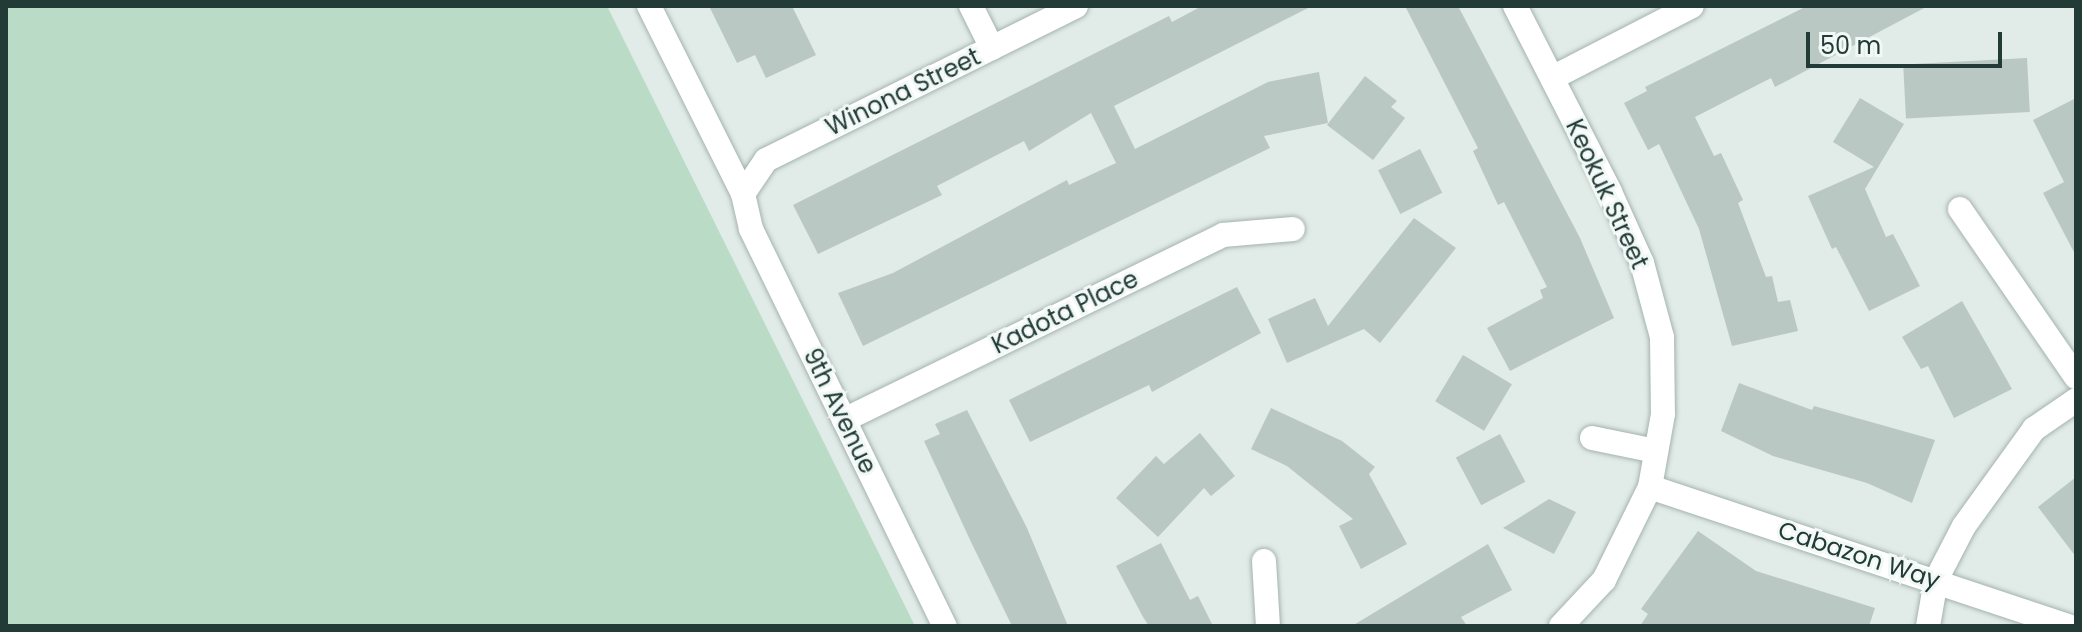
<!DOCTYPE html>
<style>
body{margin:0}
#map{position:relative;width:2082px;height:632px;overflow:hidden;background:#e1ebe7;font-family:Poppins,sans-serif}
div>[style]{position:absolute}
.green>*{inset:0;background:#badbc6}
.building>*{inset:0;background:#b9c8c3;transform-origin:0 0}
.roads{filter:drop-shadow(0 0 2px #a4b3ae) drop-shadow(0 0 2px #a4b3ae)}
.minor>*{height:24px;margin:-12px;padding:0 12px;transform-origin:12px;border-radius:12px;background:#fff}
span{translate:-50% -50%;white-space:nowrap;text-align:center;line-height:1.15;-webkit-text-stroke:6px #f1f8f5;paint-order:stroke}
.street-label{font-size:24px;color:#223b36}
.frame{position:absolute;inset:0;border:8px solid #223b36;pointer-events:none}
.scale{position:absolute;left:1806px;top:32px;width:196px;height:36px;box-sizing:border-box;border:4px solid #223b36;border-top:0;padding-left:10px;font-size:24px;line-height:28px;white-space:nowrap;color:#223b36;-webkit-text-stroke:6px #f1f8f5;paint-order:stroke}
</style>
<div id="map">
<div class="green">
<div style="clip-path:polygon(6px 6px,607px 6px,915px 626px,6px 626px)"></div>
</div>
<div class="building">
<div style="clip-path:polygon(709px 6px,792px 6px,816px 55px,766px 78px,755px 55px,737px 63px)"></div>
<div style="clip-path:polygon(1202px 6px,1312px 6px,1114px 106px,1135px 149px,1268px 82px,1319px 72px,1328px 123px,1264px 136px,1270px 148px,863px 346px,838px 293px,893px 273px,1067px 180px,1069px 185px,1116px 163px,1091px 113px,1029px 151px,1024px 141px,937px 186px,942px 195px,818px 254px,793px 205px,1169px 16px,1172px 22px)"></div>
<div style="clip-path:polygon(1405px 6px,1458px 6px,1580px 238px,1614px 318px,1510px 371px,1487px 328px,1543px 298px,1540px 290px,1547px 287px,1504px 202px,1498px 205px,1473px 151px,1478px 148px)"></div>
<div style="clip-path:polygon(1807px 6px,1928px 6px,1775px 87px,1771px 78px,1695px 117px,1714px 156px,1721px 153px,1743px 200px,1738px 203px,1766px 277px,1772px 276px,1778px 302px,1790px 300px,1798px 331px,1732px 346px,1699px 229px,1659px 144px,1648px 150px,1624px 103px,1647px 91px,1645px 87px)"></div>
<div style="left:2027px;top:58px;width:54px;height:124px;rotate:87deg"></div>
<div style="clip-path:polygon(1365px 76px,1397px 101px,1391px 107px,1405px 118px,1373px 160px,1327px 125px)"></div>
<div style="clip-path:polygon(1860px 98px,1904px 124px,1865px 189px,1886px 237px,1893px 234px,1920px 286px,1869px 311px,1836px 247px,1832px 249px,1808px 196px,1874px 167px,1833px 142px)"></div>
<div style="clip-path:polygon(2076px 98px,2076px 256px,2043px 193px,2064px 182px,2033px 120px)"></div>
<div style="left:1420px;top:149px;width:49px;height:47px;rotate:63deg"></div>
<div style="clip-path:polygon(1414px 218px,1456px 248px,1380px 343px,1364px 329px,1287px 363px,1268px 319px,1315px 298px,1328px 326px)"></div>
<div style="clip-path:polygon(1237px 287px,1261px 333px,1152px 392px,1149px 385px,1030px 442px,1009px 400px)"></div>
<div style="clip-path:polygon(1962px 301px,2012px 389px,1954px 418px,1928px 366px,1921px 369px,1902px 337px)"></div>
<div style="left:1463px;top:355px;width:57px;height:54px;rotate:31deg"></div>
<div style="clip-path:polygon(1739px 383px,1812px 410px,1814px 406px,1935px 440px,1912px 503px,1867px 483px,1773px 456px,1721px 431px)"></div>
<div style="clip-path:polygon(1271px 408px,1342px 441px,1375px 467px,1369px 474px,1407px 544px,1361px 569px,1339px 526px,1353px 519px,1287px 466px,1251px 449px)"></div>
<div style="clip-path:polygon(967px 410px,1027px 528px,1068px 626px,1012px 626px,972px 544px,924px 441px,940px 434px,935px 424px)"></div>
<div style="clip-path:polygon(1200px 433px,1235px 476px,1211px 496px,1204px 488px,1158px 537px,1116px 498px,1156px 456px,1164px 464px)"></div>
<div style="left:1500px;top:434px;width:54px;height:50px;rotate:62deg"></div>
<div style="clip-path:polygon(2076px 477px,2076px 557px,2038px 507px)"></div>
<div style="clip-path:polygon(1549px 499px,1576px 512px,1554px 554px,1503px 528px)"></div>
<div style="clip-path:polygon(1698px 531px,1756px 571px,1875px 608px,1869px 626px,1640px 626px,1648px 614px,1641px 609px)"></div>
<div style="clip-path:polygon(1161px 543px,1190px 600px,1198px 596px,1213px 626px,1149px 626px,1143px 617px,1116px 566px)"></div>
<div style="clip-path:polygon(1488px 544px,1512px 590px,1461px 617px,1467px 626px,1352px 626px)"></div>
</div>
<div class="roads">
<div class="minor">
<div style="left:649px;top:6px;width:210px;rotate:63.4deg"></div>
<div style="left:743px;top:194px;width:36px;rotate:77deg"></div>
<div style="left:751px;top:229px;width:442px;rotate:64deg"></div>
<div style="left:971px;top:6px;width:47px;rotate:63.4deg"></div>
<div style="left:1515px;top:6px;width:209px;rotate:62.9deg"></div>
<div style="left:1610px;top:192px;width:78px;rotate:65.7deg"></div>
<div style="left:1642px;top:263px;width:77px;rotate:74.9deg"></div>
<div style="left:1662px;top:337px;width:77px;rotate:89.3deg"></div>
<div style="left:1663px;top:414px;width:74px;rotate:100.1deg"></div>
<div style="left:1650px;top:487px;width:104px;rotate:116.3deg"></div>
<div style="left:1604px;top:580px;width:63px;rotate:133.1deg"></div>
<div style="left:1552px;top:78px;width:157px;rotate:-27.2deg"></div>
<div style="left:743px;top:194px;width:41px;rotate:-55.9deg"></div>
<div style="left:766px;top:160px;width:346px;rotate:-26.4deg"></div>
<div style="left:1960px;top:209px;width:204px;rotate:55.4deg"></div>
<div style="left:844px;top:420px;width:422px;rotate:-26deg"></div>
<div style="left:1223px;top:235px;width:70px;rotate:-4.9deg"></div>
<div style="left:1592px;top:438px;width:65px;rotate:11.5deg"></div>
<div style="left:1650px;top:487px;width:441px;rotate:18.4deg"></div>
<div style="left:1264px;top:561px;width:65px;rotate:86.5deg"></div>
<div style="left:1928px;top:626px;width:47px;rotate:-80.1deg"></div>
<div style="left:1936px;top:580px;width:61px;rotate:-62.6deg"></div>
<div style="left:1964px;top:526px;width:120px;rotate:-54.2deg"></div>
<div style="left:2034px;top:429px;width:51px;rotate:-34.6deg"></div>
</div>
</div>
<div class="street-label">
<span style="left:903px;top:92px;rotate:-26deg">Winona Street</span>
<span style="left:1607px;top:194px;rotate:65deg">Keokuk Street</span>
<span style="left:1065px;top:312px;rotate:-26deg">Kadota Place</span>
<span style="left:840px;top:411px;rotate:64deg">9th Avenue</span>
<span style="left:1859px;top:555px;rotate:18deg">Cabazon Way</span>
</div>
<div class="frame"></div>
<div class="scale">50 m</div>
</div>
